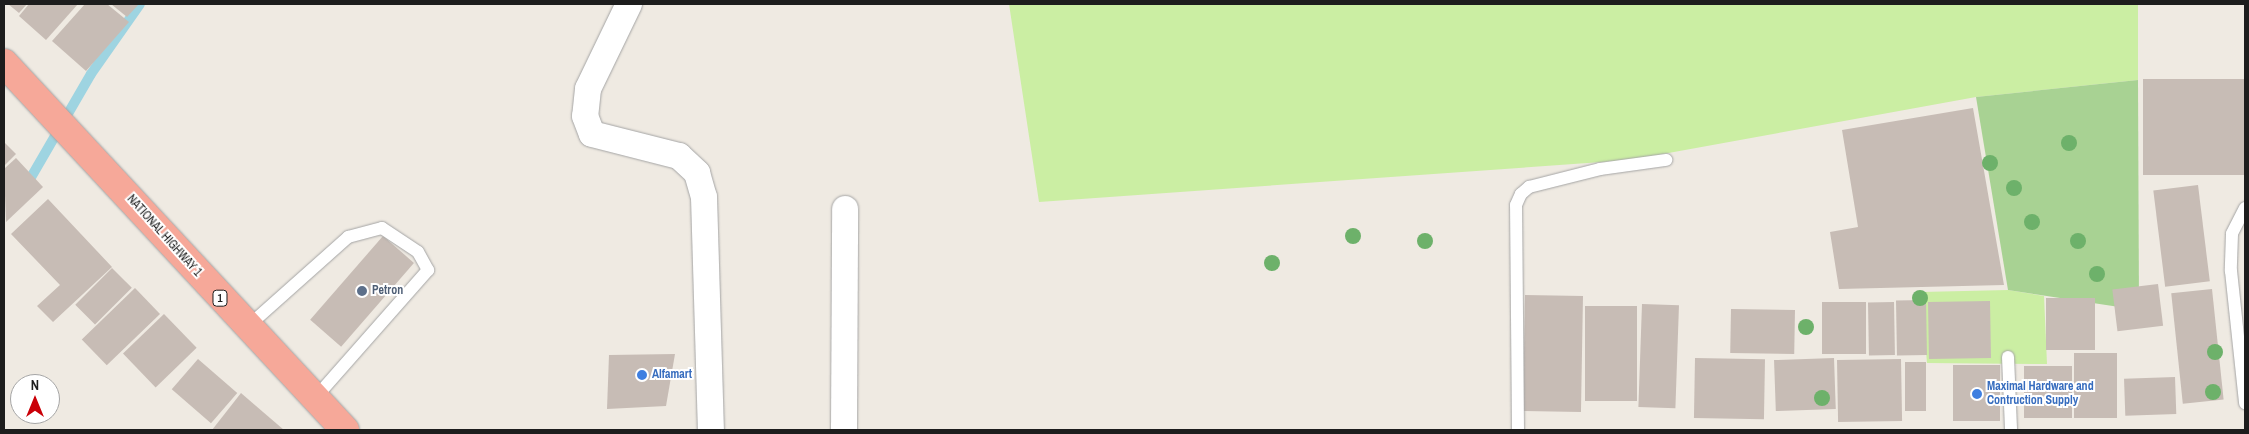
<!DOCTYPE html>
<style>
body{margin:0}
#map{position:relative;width:2249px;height:434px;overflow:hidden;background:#efeae2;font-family:"Archivo Narrow",sans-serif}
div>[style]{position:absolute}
.grass>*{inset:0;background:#cbeea3}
.forest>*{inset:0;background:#a8d293}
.stream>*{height:10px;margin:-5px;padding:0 5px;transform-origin:5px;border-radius:5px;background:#9ed4e1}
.building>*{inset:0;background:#c7bcb5;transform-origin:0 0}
.roads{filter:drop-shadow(0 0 1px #a4a4a4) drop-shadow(0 0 1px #a4a4a4)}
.service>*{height:12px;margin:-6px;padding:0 6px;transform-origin:6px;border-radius:6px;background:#fff}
.minor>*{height:26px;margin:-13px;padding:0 13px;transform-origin:13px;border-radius:13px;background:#fff}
.trunk>*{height:28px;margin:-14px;padding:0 14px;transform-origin:14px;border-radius:14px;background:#f6a899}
.trees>*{width:16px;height:16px;margin:-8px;border-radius:50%;background:#6db16a}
.dots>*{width:14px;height:14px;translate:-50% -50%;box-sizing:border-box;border:2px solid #fff;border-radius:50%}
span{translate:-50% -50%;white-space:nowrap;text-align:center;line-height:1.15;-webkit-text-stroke:4px #fff;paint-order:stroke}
.shield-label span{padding:1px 4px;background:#fff;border:1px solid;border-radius:4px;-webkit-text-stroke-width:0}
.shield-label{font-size:11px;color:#1d1d1d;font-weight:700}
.street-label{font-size:12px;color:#1d1d1d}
.service-label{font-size:12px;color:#4e5e75;font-weight:700}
.left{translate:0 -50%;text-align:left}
.shop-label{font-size:12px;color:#366cbe;font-weight:700}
.frame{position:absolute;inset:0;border:5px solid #1d1d1d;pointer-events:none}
.north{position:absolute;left:10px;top:374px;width:50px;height:50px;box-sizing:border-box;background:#fff;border:1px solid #a5a5a5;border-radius:50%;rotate:0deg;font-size:14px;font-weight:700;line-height:20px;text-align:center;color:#1d1d1d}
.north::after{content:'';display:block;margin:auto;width:18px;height:22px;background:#ca0008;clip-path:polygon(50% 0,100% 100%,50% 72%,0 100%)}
</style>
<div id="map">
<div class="grass">
<div style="clip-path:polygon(1009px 4px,2138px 4px,2138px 80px,1976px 97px,1630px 160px,1039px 202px)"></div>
<div style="clip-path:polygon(2008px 290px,2044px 296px,2047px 364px,1927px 363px,1921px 292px)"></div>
</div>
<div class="forest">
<div style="clip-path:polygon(2138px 80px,2139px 310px,2008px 290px,1976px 97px)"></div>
</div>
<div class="stream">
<div style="left:26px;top:186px;width:129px;rotate:-59.9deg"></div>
<div style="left:91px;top:74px;width:85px;rotate:-55deg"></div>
</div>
<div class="building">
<div style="clip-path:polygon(8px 4px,27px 4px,19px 13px)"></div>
<div style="clip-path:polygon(29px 4px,78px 4px,46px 40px,19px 16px)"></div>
<div style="clip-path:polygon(85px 4px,107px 4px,129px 22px,86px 71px,52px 41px)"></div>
<div style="clip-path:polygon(111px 4px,139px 4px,127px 17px)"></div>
<div style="left:2245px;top:79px;width:96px;height:102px;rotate:90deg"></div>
<div style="clip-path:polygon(1973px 108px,2004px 285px,1839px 289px,1830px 232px,1858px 227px,1842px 130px)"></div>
<div style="clip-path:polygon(4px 142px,16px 154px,4px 166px)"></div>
<div style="clip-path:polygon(16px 158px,43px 187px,6px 222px,4px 169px)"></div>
<div style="left:2198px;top:185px;width:97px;height:45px;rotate:83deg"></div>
<div style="clip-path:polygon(48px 199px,112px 267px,53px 322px,37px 306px,60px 285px,11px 234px)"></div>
<div style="left:383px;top:236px;width:41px;height:111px;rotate:41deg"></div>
<div style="left:112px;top:268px;width:28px;height:52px;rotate:45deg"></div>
<div style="left:2158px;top:284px;width:42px;height:46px;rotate:83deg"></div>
<div style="left:135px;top:288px;width:36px;height:74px;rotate:46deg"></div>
<div style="left:2212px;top:289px;width:111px;height:41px;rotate:84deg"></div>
<div style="left:1525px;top:295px;width:58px;height:116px;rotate:1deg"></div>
<div style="left:2046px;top:298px;width:49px;height:52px"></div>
<div style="left:1926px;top:300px;width:55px;height:30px;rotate:89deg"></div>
<div style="left:1990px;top:301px;width:57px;height:62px;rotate:89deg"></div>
<div style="left:1822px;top:302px;width:44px;height:52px"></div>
<div style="left:1894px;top:302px;width:53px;height:26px;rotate:89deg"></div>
<div style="left:1642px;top:304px;width:37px;height:103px;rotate:2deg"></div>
<div style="left:1585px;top:306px;width:52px;height:95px"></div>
<div style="left:1731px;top:309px;width:64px;height:44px;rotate:1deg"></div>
<div style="left:164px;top:314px;width:47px;height:57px;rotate:46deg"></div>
<div style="left:2074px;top:353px;width:43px;height:65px"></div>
<div style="clip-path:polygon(675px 354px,666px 406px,607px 409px,609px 355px)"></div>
<div style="left:1695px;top:358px;width:70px;height:60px;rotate:1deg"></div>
<div style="left:1834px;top:358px;width:51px;height:60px;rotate:88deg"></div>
<div style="left:198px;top:359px;width:52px;height:40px;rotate:41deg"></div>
<div style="left:1901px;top:359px;width:62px;height:64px;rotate:89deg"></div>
<div style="left:1905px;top:362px;width:21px;height:49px"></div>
<div style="left:2000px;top:365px;width:56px;height:47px;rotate:90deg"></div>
<div style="left:2024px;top:366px;width:48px;height:52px"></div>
<div style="left:2175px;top:377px;width:37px;height:51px;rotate:88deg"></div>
<div style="clip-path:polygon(241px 393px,284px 430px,212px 430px)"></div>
</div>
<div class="roads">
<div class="service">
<div style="left:2245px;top:208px;width:29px;rotate:117deg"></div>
<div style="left:2232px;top:234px;width:37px;rotate:92deg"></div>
<div style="left:2231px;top:271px;width:133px;rotate:83.9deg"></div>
<div style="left:246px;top:328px;width:137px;rotate:-41.7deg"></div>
<div style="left:348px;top:237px;width:35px;rotate:-15deg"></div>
<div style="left:382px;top:228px;width:43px;rotate:33.7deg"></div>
<div style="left:418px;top:252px;width:21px;rotate:61deg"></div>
<div style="left:428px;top:270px;width:169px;rotate:131.4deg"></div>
<div style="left:2008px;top:357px;width:73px;rotate:87.6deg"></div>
<div style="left:1518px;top:430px;width:225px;rotate:-90.5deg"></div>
<div style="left:1516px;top:205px;width:12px;rotate:-66deg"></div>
<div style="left:1521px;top:194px;width:11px;rotate:-41deg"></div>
<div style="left:1529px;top:187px;width:73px;rotate:-14.2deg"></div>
<div style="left:1600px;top:169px;width:67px;rotate:-7.8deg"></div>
</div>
<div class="minor">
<div style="left:629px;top:4px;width:94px;rotate:115.8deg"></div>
<div style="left:588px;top:89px;width:27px;rotate:96deg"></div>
<div style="left:585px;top:116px;width:19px;rotate:69deg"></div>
<div style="left:592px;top:134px;width:90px;rotate:14.2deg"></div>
<div style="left:679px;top:156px;width:25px;rotate:43deg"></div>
<div style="left:697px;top:173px;width:25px;rotate:74deg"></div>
<div style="left:704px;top:197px;width:233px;rotate:88.3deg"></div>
<div style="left:844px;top:430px;width:221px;rotate:-89.7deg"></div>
</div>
<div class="trunk">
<div style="left:4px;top:63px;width:501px;rotate:47.1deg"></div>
</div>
</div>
<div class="trees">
<div style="left:2069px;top:143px"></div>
<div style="left:1990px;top:163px"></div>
<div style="left:2014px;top:188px"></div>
<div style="left:2032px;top:222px"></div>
<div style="left:1353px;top:236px"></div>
<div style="left:1425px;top:241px"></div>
<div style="left:2078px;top:241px"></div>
<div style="left:1272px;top:263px"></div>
<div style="left:2097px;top:274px"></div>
<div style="left:1920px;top:298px"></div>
<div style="left:1806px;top:327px"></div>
<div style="left:2215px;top:352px"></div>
<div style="left:2213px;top:392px"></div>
<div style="left:1822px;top:398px"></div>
</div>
<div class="dots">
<div style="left:362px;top:291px;background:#5c6f8a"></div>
<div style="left:642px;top:375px;background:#3f7fe0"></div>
<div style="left:1977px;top:394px;background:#3f7fe0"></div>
</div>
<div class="shield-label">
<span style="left:220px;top:298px">1</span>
</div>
<div class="street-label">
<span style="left:164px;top:236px;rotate:48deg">NATIONAL HIGHWAY 1</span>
</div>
<div class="service-label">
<span class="left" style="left:372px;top:291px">Petron</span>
</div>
<div class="shop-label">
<span class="left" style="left:652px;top:375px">Alfamart</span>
<span class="left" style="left:1987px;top:394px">Maximal Hardware and<br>Contruction Supply</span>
</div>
<div class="frame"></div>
<div class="north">N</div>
</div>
